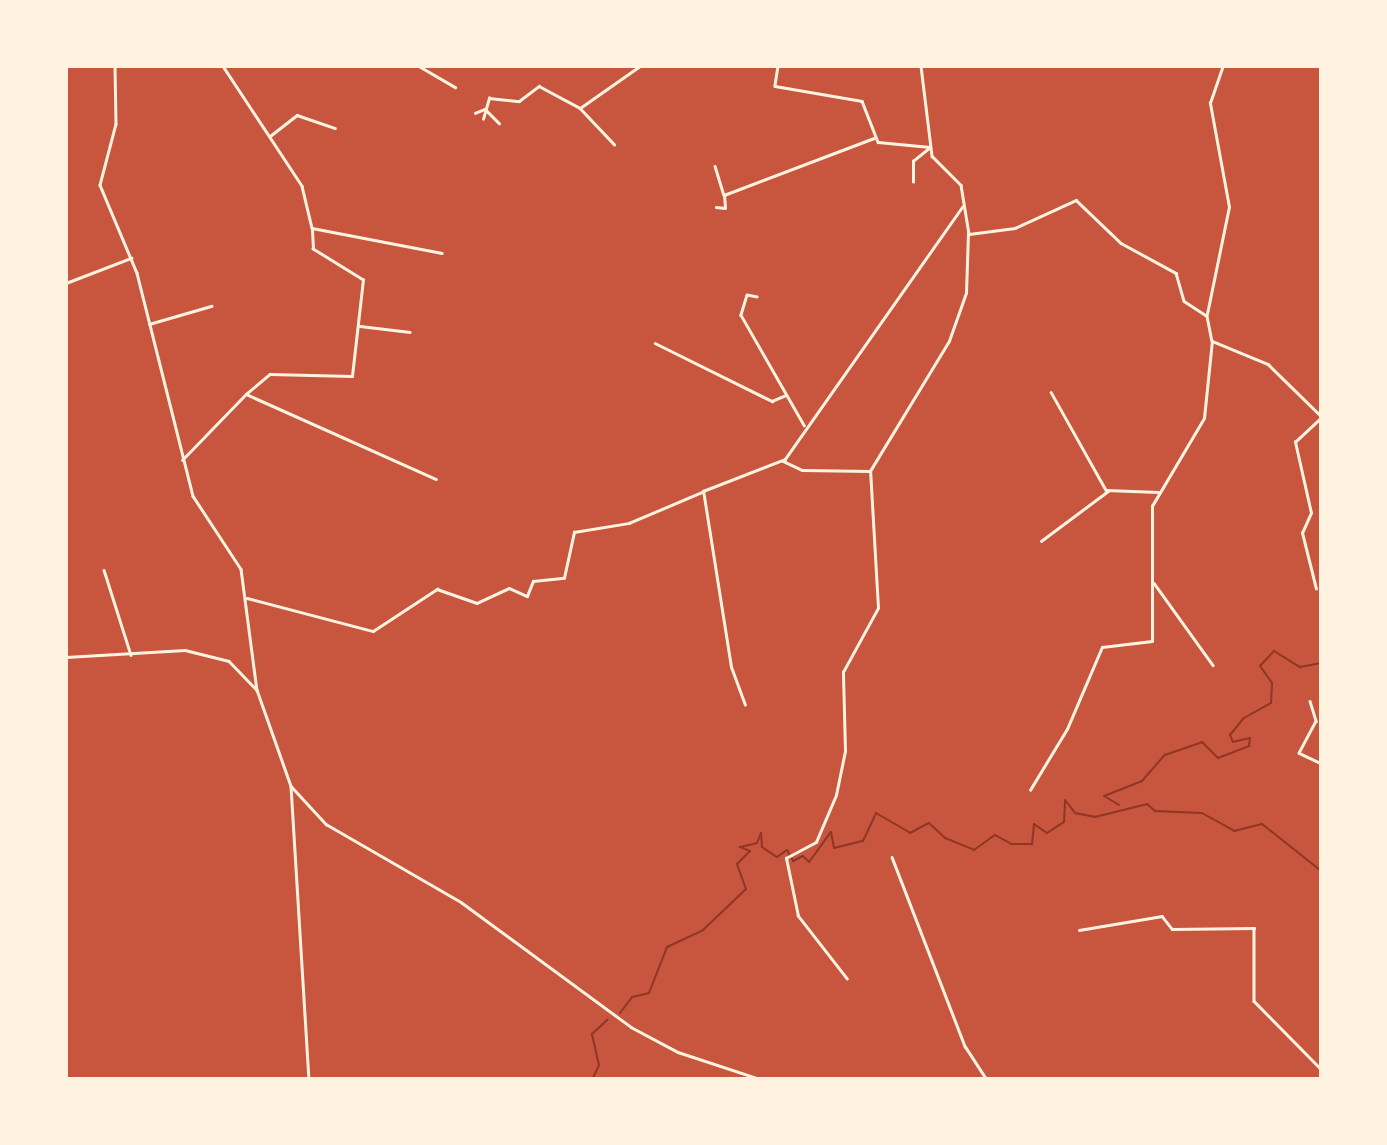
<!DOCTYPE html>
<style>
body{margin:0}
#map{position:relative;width:1387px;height:1145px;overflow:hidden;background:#c8553d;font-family:"Archivo Narrow",sans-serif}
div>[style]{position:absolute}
.stream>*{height:2px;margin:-1px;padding:0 1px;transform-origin:1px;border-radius:1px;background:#8f3625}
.minor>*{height:2.5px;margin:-1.25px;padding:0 1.25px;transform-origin:1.25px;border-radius:1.25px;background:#fff3e0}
span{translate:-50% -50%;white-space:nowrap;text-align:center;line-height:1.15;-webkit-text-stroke:5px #fff3e0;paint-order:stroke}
.frame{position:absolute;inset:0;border:68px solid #fff3e0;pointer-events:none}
</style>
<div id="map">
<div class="stream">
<div style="left:1119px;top:805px;width:17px;rotate:-149deg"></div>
<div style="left:1104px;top:796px;width:41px;rotate:-21.5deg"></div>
<div style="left:1142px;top:781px;width:35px;rotate:-49deg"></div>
<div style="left:1165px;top:755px;width:39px;rotate:-19deg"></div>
<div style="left:1202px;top:742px;width:23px;rotate:45deg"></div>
<div style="left:1218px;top:758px;width:33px;rotate:-21deg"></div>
<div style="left:1249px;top:746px;width:8px;rotate:-83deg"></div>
<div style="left:1250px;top:738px;width:17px;rotate:167deg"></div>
<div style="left:1233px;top:742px;width:8px;rotate:-113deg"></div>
<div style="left:1230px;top:735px;width:22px;rotate:-51deg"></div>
<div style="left:1244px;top:718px;width:31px;rotate:-29deg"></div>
<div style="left:1271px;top:703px;width:20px;rotate:-87deg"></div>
<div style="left:1272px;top:683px;width:21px;rotate:-125deg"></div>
<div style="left:1260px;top:666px;width:21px;rotate:-47deg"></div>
<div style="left:1274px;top:651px;width:31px;rotate:32deg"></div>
<div style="left:1300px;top:667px;width:20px;rotate:-11deg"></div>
<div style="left:620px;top:1013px;width:20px;rotate:-53deg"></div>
<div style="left:632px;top:997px;width:17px;rotate:-13deg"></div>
<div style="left:649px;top:993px;width:49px;rotate:-68.6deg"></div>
<div style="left:667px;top:947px;width:40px;rotate:-25deg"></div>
<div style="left:703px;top:930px;width:59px;rotate:-43.6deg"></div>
<div style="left:746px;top:889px;width:27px;rotate:-110deg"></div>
<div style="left:737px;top:864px;width:18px;rotate:-45deg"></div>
<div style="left:750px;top:851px;width:11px;rotate:-158deg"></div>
<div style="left:740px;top:847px;width:17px;rotate:-13deg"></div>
<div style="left:757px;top:843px;width:11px;rotate:-68deg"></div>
<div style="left:761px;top:833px;width:14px;rotate:86deg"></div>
<div style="left:762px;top:847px;width:18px;rotate:34deg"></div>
<div style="left:777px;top:857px;width:12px;rotate:-35deg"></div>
<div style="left:787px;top:850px;width:13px;rotate:61deg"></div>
<div style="left:793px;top:861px;width:11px;rotate:-27deg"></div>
<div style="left:803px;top:856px;width:8px;rotate:45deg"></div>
<div style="left:809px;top:862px;width:37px;rotate:-54deg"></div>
<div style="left:831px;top:832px;width:16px;rotate:79deg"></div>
<div style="left:834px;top:848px;width:30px;rotate:-14deg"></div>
<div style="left:863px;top:841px;width:31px;rotate:-65deg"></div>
<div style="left:876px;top:813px;width:39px;rotate:30deg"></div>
<div style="left:910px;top:833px;width:21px;rotate:-28deg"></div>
<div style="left:929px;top:823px;width:22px;rotate:43deg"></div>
<div style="left:945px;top:838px;width:31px;rotate:22deg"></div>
<div style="left:974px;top:850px;width:26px;rotate:-36deg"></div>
<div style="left:995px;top:835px;width:18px;rotate:29deg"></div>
<div style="left:1011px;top:844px;width:21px"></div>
<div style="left:1032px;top:844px;width:20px;rotate:-84deg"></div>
<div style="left:1034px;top:824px;width:16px;rotate:35deg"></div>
<div style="left:1047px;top:833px;width:20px;rotate:-33deg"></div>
<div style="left:1064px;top:822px;width:22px;rotate:-87deg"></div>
<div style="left:1065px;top:800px;width:16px;rotate:52deg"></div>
<div style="left:1075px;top:813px;width:20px;rotate:11deg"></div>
<div style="left:1095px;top:817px;width:54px;rotate:-14deg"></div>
<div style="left:1147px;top:804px;width:11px;rotate:41deg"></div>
<div style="left:1155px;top:811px;width:47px;rotate:2.4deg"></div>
<div style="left:1202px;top:813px;width:37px;rotate:29deg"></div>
<div style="left:1234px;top:831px;width:29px;rotate:-14deg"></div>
<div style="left:1262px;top:824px;width:74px;rotate:38.4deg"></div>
<div style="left:593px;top:1078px;width:14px;rotate:-65deg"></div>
<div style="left:599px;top:1065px;width:32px;rotate:-103deg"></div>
<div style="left:592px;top:1034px;width:21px;rotate:-43deg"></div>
</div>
<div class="minor">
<div style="left:115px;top:66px;width:58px;rotate:89deg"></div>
<div style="left:116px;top:124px;width:63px;rotate:104.7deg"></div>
<div style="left:100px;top:185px;width:95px;rotate:67.2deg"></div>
<div style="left:137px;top:273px;width:230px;rotate:75.9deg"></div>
<div style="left:193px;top:496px;width:87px;rotate:56.7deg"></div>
<div style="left:241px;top:569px;width:122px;rotate:82.5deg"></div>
<div style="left:223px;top:66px;width:144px;rotate:56.6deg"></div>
<div style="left:302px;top:186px;width:43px;rotate:76.6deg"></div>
<div style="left:312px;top:228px;width:132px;rotate:10.9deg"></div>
<div style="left:419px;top:66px;width:42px;rotate:30.3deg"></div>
<div style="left:778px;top:66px;width:20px;rotate:99deg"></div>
<div style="left:775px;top:86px;width:88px;rotate:9.8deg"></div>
<div style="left:862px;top:101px;width:44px;rotate:68.7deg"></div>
<div style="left:878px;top:142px;width:52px;rotate:5.5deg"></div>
<div style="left:921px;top:66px;width:91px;rotate:83deg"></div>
<div style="left:932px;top:156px;width:41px;rotate:45deg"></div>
<div style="left:961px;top:185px;width:50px;rotate:80.7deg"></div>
<div style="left:969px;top:234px;width:46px;rotate:-7.4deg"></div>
<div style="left:1015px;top:228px;width:67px;rotate:-24.7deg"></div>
<div style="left:1076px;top:200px;width:62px;rotate:43.7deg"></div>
<div style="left:1121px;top:243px;width:63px;rotate:28.6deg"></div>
<div style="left:1176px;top:273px;width:29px;rotate:74deg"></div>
<div style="left:1184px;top:301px;width:27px;rotate:33deg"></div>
<div style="left:1207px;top:316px;width:25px;rotate:79deg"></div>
<div style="left:1212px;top:341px;width:61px;rotate:22.3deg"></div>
<div style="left:1268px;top:364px;width:73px;rotate:44.4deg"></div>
<div style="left:580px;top:108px;width:73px;rotate:-35deg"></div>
<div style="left:485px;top:109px;width:20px;rotate:45deg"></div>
<div style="left:475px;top:113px;width:11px;rotate:-22deg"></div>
<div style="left:483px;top:119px;width:22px;rotate:-74deg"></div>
<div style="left:489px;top:98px;width:30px;rotate:6deg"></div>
<div style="left:519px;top:101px;width:25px;rotate:-37deg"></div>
<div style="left:539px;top:86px;width:47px;rotate:28.2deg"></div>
<div style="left:580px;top:108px;width:50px;rotate:46.6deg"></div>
<div style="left:270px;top:136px;width:34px;rotate:-38deg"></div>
<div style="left:297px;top:115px;width:40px;rotate:18.9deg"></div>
<div style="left:715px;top:166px;width:30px;rotate:73deg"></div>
<div style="left:724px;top:195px;width:160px;rotate:-20.8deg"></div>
<div style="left:913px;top:182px;width:21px;rotate:-90deg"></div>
<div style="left:913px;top:161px;width:22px;rotate:-39deg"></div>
<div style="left:716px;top:207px;width:9px;rotate:6deg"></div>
<div style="left:725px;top:208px;width:13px;rotate:-94deg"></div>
<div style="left:66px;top:283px;width:70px;rotate:-21deg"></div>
<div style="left:757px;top:297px;width:10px;rotate:-169deg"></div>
<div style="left:747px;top:295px;width:21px;rotate:107deg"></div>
<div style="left:741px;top:315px;width:127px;rotate:60.2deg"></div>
<div style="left:1207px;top:314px;width:109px;rotate:-78.4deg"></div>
<div style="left:1229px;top:207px;width:106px;rotate:-100.4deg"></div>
<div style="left:1210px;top:103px;width:39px;rotate:-71deg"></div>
<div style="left:149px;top:324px;width:65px;rotate:-16.2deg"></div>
<div style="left:360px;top:326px;width:50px;rotate:6.8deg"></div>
<div style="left:655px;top:343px;width:131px;rotate:26.4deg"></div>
<div style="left:772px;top:401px;width:15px;rotate:-23deg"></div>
<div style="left:1051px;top:392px;width:112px;rotate:60.7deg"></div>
<div style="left:1106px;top:490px;width:52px;rotate:2.2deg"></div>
<div style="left:246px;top:394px;width:31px;rotate:-40deg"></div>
<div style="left:270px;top:374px;width:82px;rotate:1.4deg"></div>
<div style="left:352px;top:376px;width:97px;rotate:-83.5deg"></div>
<div style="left:363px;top:280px;width:59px;rotate:-148.2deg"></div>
<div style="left:313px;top:249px;width:20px;rotate:-93deg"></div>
<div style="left:182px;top:460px;width:92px;rotate:-45.9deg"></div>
<div style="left:246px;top:394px;width:208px;rotate:24.1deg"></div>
<div style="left:783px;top:461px;width:21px;rotate:25deg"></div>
<div style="left:802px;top:470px;width:68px;rotate:0.8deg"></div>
<div style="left:1041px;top:541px;width:84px;rotate:-36.7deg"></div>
<div style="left:104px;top:570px;width:89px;rotate:72.4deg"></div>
<div style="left:1154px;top:583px;width:101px;rotate:54.3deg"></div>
<div style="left:1316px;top:589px;width:58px;rotate:-104deg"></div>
<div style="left:1302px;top:533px;width:22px;rotate:-66deg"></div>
<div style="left:1311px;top:513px;width:73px;rotate:-102.7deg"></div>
<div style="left:1295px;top:442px;width:34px;rotate:-43deg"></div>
<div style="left:247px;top:598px;width:130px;rotate:14.7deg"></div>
<div style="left:373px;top:631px;width:77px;rotate:-33.3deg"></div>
<div style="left:437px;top:589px;width:42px;rotate:19.3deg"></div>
<div style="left:477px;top:603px;width:35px;rotate:-25deg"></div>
<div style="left:509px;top:588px;width:20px;rotate:24deg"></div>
<div style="left:527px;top:596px;width:16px;rotate:-68deg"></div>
<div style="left:533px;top:581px;width:31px;rotate:-6deg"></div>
<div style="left:564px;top:578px;width:47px;rotate:-77.7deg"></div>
<div style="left:574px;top:532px;width:56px;rotate:-9.3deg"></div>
<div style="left:629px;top:523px;width:79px;rotate:-23deg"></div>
<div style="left:66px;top:657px;width:119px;rotate:-3.4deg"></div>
<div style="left:185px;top:650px;width:45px;rotate:14deg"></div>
<div style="left:229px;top:661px;width:40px;rotate:46deg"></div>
<div style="left:257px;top:690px;width:102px;rotate:70.5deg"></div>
<div style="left:291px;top:786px;width:52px;rotate:47.4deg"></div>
<div style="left:326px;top:824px;width:156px;rotate:30deg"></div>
<div style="left:461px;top:902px;width:211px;rotate:36.3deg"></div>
<div style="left:631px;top:1027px;width:53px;rotate:28deg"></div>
<div style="left:678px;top:1052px;width:83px;rotate:18.2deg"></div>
<div style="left:1310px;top:701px;width:21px;rotate:73deg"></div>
<div style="left:1316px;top:721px;width:36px;rotate:118deg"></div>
<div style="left:1299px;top:753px;width:23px;rotate:25deg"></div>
<div style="left:745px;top:705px;width:40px;rotate:-110.2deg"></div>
<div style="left:731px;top:667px;width:178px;rotate:-99deg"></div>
<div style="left:703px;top:491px;width:88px;rotate:-21.3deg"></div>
<div style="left:785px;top:459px;width:308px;rotate:-54.9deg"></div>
<div style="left:291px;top:786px;width:293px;rotate:86.5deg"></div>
<div style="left:1030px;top:790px;width:71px;rotate:-58.8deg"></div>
<div style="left:1067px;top:729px;width:89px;rotate:-66.9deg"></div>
<div style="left:1102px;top:647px;width:50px;rotate:-6.8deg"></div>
<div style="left:1152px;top:641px;width:135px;rotate:-90deg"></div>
<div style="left:1152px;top:506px;width:102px;rotate:-59.4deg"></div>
<div style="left:1204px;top:418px;width:77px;rotate:-84.1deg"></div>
<div style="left:892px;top:857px;width:203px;rotate:68.9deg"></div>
<div style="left:965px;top:1046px;width:38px;rotate:57deg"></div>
<div style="left:1079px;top:930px;width:84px;rotate:-9.6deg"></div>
<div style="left:1162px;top:916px;width:16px;rotate:52deg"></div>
<div style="left:1172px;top:929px;width:82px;rotate:-0.7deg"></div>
<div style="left:1254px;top:928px;width:73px;rotate:90deg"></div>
<div style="left:1254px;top:1001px;width:94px;rotate:45.4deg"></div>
<div style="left:847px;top:979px;width:80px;rotate:-127.9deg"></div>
<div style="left:798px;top:916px;width:59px;rotate:-101.7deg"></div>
<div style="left:786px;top:858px;width:34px;rotate:-28deg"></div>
<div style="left:816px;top:842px;width:51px;rotate:-66.9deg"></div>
<div style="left:836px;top:795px;width:45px;rotate:-78.4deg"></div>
<div style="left:845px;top:751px;width:79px;rotate:-91.5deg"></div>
<div style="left:843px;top:672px;width:73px;rotate:-61.3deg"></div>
<div style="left:878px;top:608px;width:137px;rotate:-93.3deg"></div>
<div style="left:870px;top:471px;width:152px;rotate:-58.7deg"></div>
<div style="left:949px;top:341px;width:51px;rotate:-70.5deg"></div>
<div style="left:966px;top:293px;width:61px;rotate:-88.1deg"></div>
</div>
<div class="frame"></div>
</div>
